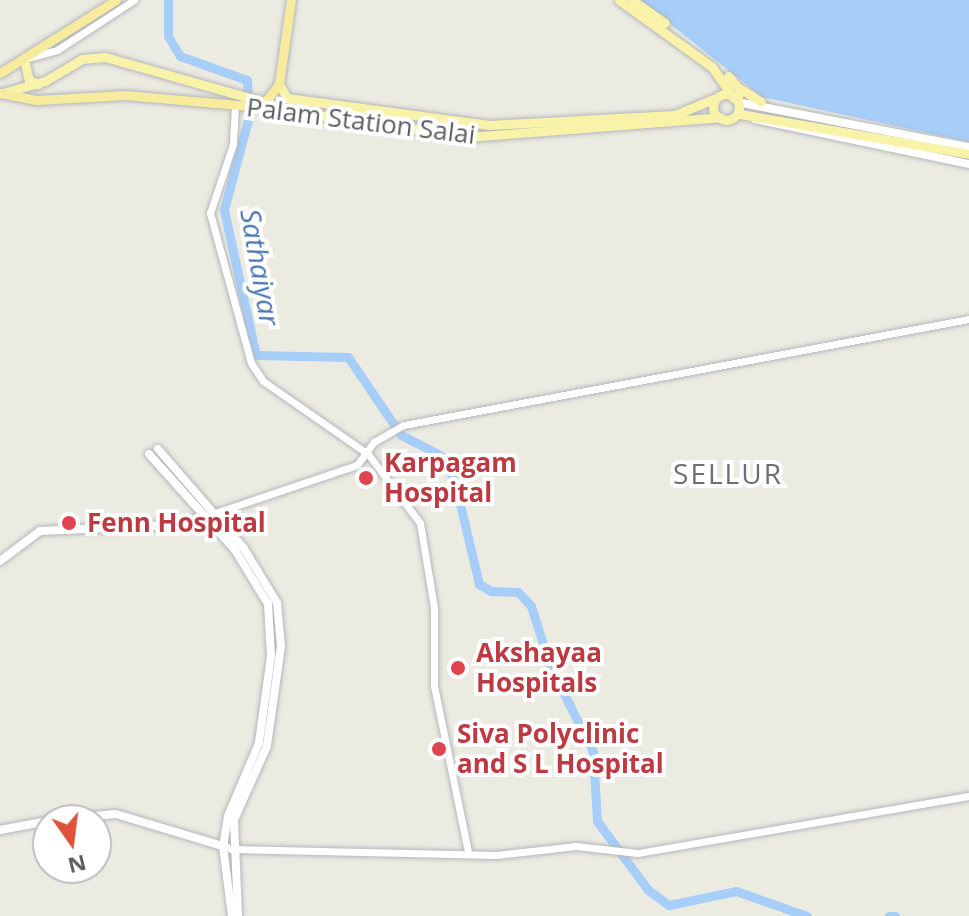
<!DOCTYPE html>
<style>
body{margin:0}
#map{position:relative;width:969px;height:916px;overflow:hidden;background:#ecebe2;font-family:"Open Sans",sans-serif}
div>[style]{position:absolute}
.water>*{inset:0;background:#a6cef9}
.river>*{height:9px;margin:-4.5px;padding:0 4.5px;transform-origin:4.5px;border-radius:4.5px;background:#a6cef9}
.roads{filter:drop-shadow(0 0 2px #b5b7bc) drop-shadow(0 0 2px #b5b7bc)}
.tertiary>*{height:7px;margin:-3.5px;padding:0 3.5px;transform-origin:3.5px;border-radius:3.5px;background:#fff}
.secondary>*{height:8px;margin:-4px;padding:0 4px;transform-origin:4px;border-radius:4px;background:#fff}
.primary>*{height:9px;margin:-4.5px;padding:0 4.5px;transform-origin:4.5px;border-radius:4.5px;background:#f9f3aa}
.primary>.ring{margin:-4.5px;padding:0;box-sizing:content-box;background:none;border:9px solid #f9f3aa;border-radius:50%}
.trunk>*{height:9px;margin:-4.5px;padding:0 4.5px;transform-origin:4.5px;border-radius:4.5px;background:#f7eb9d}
.dots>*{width:22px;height:22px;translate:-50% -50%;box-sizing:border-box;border:4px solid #fff;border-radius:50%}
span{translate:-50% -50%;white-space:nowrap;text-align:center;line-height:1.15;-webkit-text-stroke:8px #fff;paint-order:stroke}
.street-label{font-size:26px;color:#5b5d62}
.health-label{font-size:26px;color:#be3a42;font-weight:700}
.left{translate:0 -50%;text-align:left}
.water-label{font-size:28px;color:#4773b2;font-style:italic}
.neighbourhood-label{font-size:28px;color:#6c6f74;letter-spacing:2px}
.north{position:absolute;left:32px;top:804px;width:80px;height:80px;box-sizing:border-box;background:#fff;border:2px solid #bdbec0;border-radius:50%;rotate:166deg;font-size:22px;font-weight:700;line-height:32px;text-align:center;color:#5b5d62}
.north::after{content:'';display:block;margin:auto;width:28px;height:36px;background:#dd5238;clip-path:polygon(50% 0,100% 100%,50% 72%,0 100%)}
</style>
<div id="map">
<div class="water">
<div style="clip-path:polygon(640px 0,969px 0,969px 142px,762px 97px)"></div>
</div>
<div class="river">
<div style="left:168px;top:0;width:36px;rotate:90deg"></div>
<div style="left:168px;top:36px;width:23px;rotate:59deg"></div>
<div style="left:180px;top:56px;width:71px;rotate:19.7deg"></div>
<div style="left:247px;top:80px;width:36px;rotate:87deg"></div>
<div style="left:249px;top:116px;width:97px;rotate:104.9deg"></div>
<div style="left:224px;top:210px;width:148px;rotate:77.6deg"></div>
<div style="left:256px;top:355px;width:92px;rotate:1.2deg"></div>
<div style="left:348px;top:357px;width:94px;rotate:55.8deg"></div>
<div style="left:401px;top:435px;width:44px;rotate:27.1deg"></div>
<div style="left:440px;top:455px;width:28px;rotate:60deg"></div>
<div style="left:454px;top:479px;width:108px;rotate:76.6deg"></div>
<div style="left:479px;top:584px;width:14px;rotate:30deg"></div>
<div style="left:491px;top:591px;width:27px;rotate:2deg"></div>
<div style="left:518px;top:592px;width:19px;rotate:47deg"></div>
<div style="left:531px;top:606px;width:63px;rotate:72.4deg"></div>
<div style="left:550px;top:666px;width:96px;rotate:63.4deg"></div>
<div style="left:593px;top:752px;width:69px;rotate:86.7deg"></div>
<div style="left:597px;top:821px;width:86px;rotate:53.5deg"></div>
<div style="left:648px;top:890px;width:26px;rotate:36deg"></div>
<div style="left:669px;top:905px;width:68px;rotate:-11.8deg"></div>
<div style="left:736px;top:891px;width:75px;rotate:19.4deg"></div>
<div style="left:889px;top:916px;width:6px"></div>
</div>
<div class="roads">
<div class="tertiary">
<div style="left:24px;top:59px;width:34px;rotate:-15deg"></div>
<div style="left:57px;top:50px;width:92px;rotate:-33deg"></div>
<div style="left:235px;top:105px;width:39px;rotate:93deg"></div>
<div style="left:233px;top:144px;width:73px;rotate:108.4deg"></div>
<div style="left:210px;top:213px;width:156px;rotate:74.7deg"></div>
<div style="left:251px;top:363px;width:22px;rotate:56deg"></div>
<div style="left:263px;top:381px;width:128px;rotate:34.8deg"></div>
<div style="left:368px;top:454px;width:86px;rotate:53deg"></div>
<div style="left:420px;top:523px;width:86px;rotate:80.6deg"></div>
<div style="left:434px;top:608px;width:78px;rotate:90deg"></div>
<div style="left:434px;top:686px;width:169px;rotate:78.4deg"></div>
<div style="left:215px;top:513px;width:150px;rotate:-18.7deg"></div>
<div style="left:357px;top:465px;width:29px;rotate:-54deg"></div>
<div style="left:374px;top:442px;width:34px;rotate:-30deg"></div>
<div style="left:404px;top:425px;width:575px;rotate:-10.63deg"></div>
<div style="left:231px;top:849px;width:265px;rotate:1.3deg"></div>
<div style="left:496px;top:855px;width:81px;rotate:-6.4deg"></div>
<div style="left:576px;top:846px;width:62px;rotate:6.4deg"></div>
<div style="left:638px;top:853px;width:336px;rotate:-9.8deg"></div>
</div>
<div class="secondary">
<div style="left:742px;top:103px;width:231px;rotate:11deg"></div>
<div style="left:755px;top:119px;width:219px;rotate:11.9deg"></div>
<div style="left:158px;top:449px;width:130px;rotate:49.1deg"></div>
<div style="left:243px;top:547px;width:66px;rotate:58.7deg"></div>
<div style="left:277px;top:603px;width:43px;rotate:84.7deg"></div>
<div style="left:281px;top:646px;width:101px;rotate:98deg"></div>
<div style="left:267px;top:746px;width:81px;rotate:114deg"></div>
<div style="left:234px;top:820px;width:96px;rotate:87.6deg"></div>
<div style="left:149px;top:454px;width:129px;rotate:48.1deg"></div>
<div style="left:235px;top:550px;width:63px;rotate:58.6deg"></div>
<div style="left:268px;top:604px;width:52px;rotate:86.7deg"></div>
<div style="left:271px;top:656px;width:88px;rotate:97.9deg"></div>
<div style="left:259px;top:743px;width:79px;rotate:113deg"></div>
<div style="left:228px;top:816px;width:30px;rotate:99deg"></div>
<div style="left:223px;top:846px;width:71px;rotate:82.7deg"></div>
<div style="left:0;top:561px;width:50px;rotate:-36.9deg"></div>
<div style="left:40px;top:531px;width:132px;rotate:-2.6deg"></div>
<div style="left:172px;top:525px;width:37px;rotate:-14deg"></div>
<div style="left:52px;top:820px;width:64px;rotate:-5.4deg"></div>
<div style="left:116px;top:814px;width:115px;rotate:16.7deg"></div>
<div style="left:0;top:830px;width:49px;rotate:-10.6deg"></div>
</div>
<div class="primary">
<div style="left:619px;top:0;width:115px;rotate:35.8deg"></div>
<div style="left:712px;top:67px;width:38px;rotate:55deg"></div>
<div style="left:632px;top:0;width:40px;rotate:34.9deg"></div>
<div style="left:24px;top:59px;width:22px;rotate:77deg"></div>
<div style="left:29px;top:80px;width:10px;rotate:24deg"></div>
<div style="left:728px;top:76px;width:18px;rotate:49deg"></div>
<div style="left:740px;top:90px;width:10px;rotate:107deg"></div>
<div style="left:279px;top:84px;width:16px;rotate:60deg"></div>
<div style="left:287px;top:98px;width:204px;rotate:7.6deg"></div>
<div style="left:489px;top:125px;width:186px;rotate:-3.1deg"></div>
<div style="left:675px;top:115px;width:41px;rotate:-22.8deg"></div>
<div style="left:739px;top:88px;width:26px;rotate:32deg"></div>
<div style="left:3px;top:93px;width:44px;rotate:-15.9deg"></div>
<div style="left:45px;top:81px;width:43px;rotate:-30.7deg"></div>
<div style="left:82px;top:59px;width:23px;rotate:-5deg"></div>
<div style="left:105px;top:57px;width:173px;rotate:15.8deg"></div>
<div class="ring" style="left:713px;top:94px;width:17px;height:17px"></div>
<div style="left:261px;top:107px;width:209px;rotate:8.2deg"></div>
<div style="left:468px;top:137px;width:253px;rotate:-4.5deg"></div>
<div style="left:740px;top:114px;width:232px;rotate:9.9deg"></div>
</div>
<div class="trunk">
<div style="left:0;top:73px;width:137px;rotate:-32.2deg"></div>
<div style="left:0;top:93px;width:38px;rotate:11deg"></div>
<div style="left:37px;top:100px;width:88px;rotate:-3.3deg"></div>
<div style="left:125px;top:95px;width:137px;rotate:5deg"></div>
<div style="left:261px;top:107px;width:29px;rotate:-52deg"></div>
<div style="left:279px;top:84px;width:85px;rotate:-81.9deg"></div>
</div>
</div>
<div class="dots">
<div style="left:366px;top:478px;background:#e0444e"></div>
<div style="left:69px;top:523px;background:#e0444e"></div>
<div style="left:458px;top:668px;background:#e0444e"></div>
<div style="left:439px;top:749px;background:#e0444e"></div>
</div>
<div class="street-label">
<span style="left:361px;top:121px;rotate:7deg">Palam Station Salai</span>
</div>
<div class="health-label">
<span class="left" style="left:384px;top:478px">Karpagam<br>Hospital</span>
<span class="left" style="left:87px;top:523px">Fenn Hospital</span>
<span class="left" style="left:476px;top:668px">Akshayaa<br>Hospitals</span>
<span class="left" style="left:457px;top:749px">Siva Polyclinic<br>and S L Hospital</span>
</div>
<div class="water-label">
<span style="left:261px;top:267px;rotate:80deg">Sathaiyar</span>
</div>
<div class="neighbourhood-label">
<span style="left:728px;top:473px">SELLUR</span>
</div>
<div class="north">N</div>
</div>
